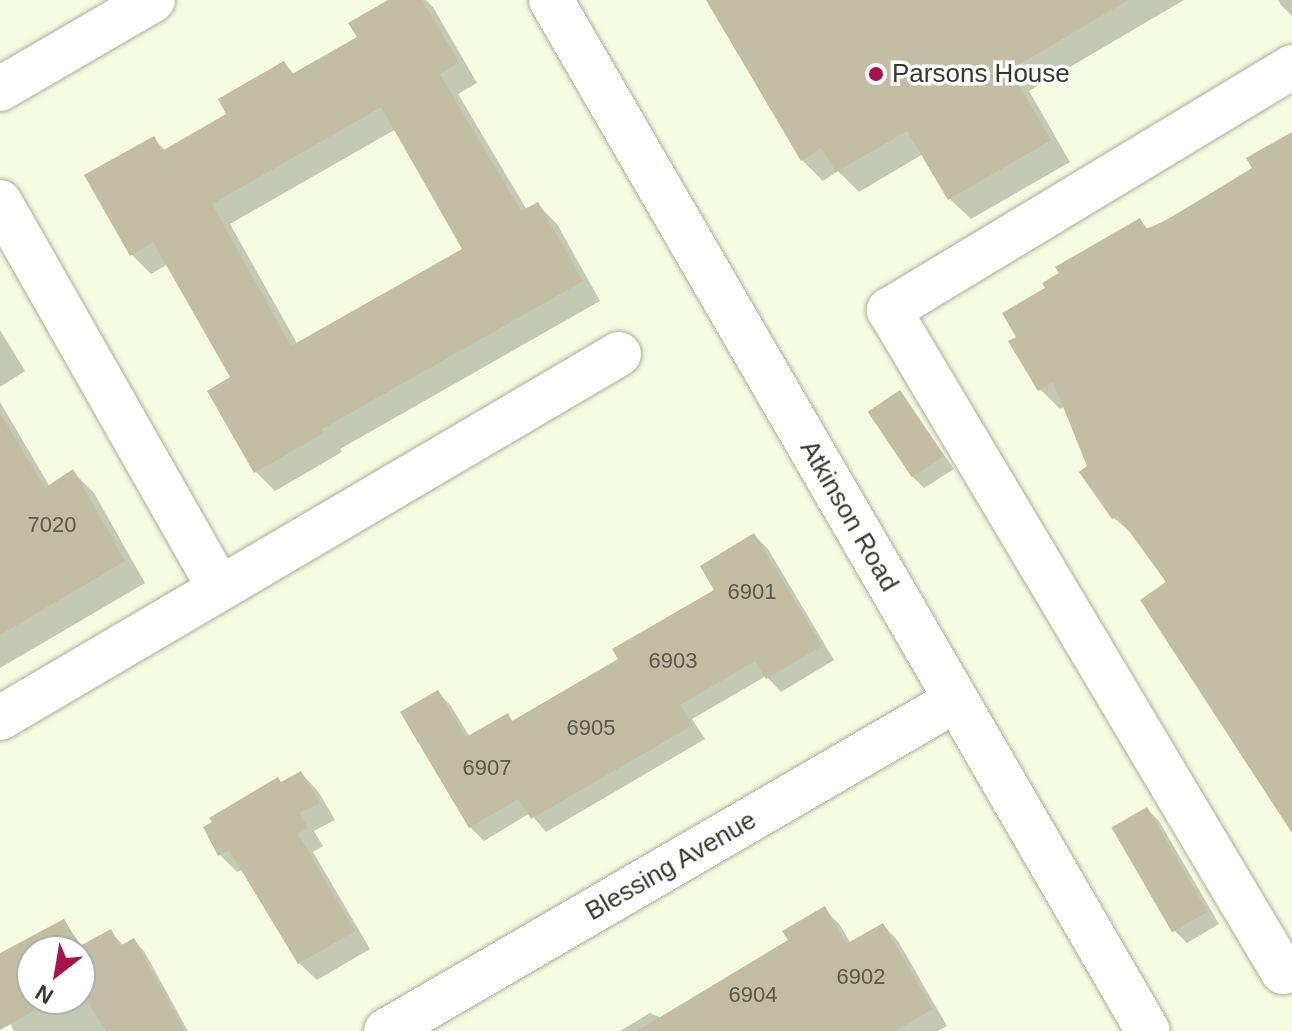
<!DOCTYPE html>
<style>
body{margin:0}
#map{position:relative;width:1292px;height:1031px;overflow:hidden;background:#f6fce1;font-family:Arial,sans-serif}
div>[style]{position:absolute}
.shadow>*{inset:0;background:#0003}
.building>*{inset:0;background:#c3bda3;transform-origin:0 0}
.roads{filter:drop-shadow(0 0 2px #a9af95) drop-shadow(0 0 2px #a9af95)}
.minor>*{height:44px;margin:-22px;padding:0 22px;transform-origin:22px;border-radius:22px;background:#fff}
.dots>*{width:22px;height:22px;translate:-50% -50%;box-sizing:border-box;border:4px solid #fff;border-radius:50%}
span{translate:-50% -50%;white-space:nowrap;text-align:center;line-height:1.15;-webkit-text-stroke:7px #fff;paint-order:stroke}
.number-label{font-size:22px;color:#595a4b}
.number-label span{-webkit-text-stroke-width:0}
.poi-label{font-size:26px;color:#36392e}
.left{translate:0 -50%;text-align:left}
.street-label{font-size:26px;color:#36392e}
.north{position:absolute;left:16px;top:935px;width:80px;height:80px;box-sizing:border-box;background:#fff;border:2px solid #afb0ab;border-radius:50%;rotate:211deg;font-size:22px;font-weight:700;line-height:32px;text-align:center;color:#36392e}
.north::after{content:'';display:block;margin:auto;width:28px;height:36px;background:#a81449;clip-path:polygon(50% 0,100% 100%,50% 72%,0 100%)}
</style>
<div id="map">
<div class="shadow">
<div style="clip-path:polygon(evenodd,392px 0,426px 0,433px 7px,477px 83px,458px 94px,527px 210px,537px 204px,557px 224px,600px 301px,340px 449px,342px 452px,275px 491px,255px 471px,232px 378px,168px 264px,151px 274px,131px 254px,153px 138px,166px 151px,229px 115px,284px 63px,295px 75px,359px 38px,392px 0,396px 129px,464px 250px,298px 345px,230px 224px,396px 129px)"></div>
<div style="clip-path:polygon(708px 0,1184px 0,1029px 91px,1070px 162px,971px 219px,950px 199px,923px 154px,859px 192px,838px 171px,823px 181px,802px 160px)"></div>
<div style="clip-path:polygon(1278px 0,1292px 0,1292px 16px,1281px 5px)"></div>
<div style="clip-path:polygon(1292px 134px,1292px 829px,1169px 582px,1136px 537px,1114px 518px,1082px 473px,1090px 467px,1065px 406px,1060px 409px,1040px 389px,1019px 337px,1047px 288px,1139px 220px,1149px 230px,1254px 168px)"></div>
<div style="clip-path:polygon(0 330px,25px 371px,0 387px)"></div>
<div style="clip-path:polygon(899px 392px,954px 469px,924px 488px,912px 476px)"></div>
<div style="clip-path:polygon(0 402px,50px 487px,73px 472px,94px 493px,145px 583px,0 668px)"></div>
<div style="clip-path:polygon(754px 535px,768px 549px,834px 660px,781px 692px,766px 676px,692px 719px,705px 739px,546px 832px,530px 813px,484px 841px,470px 827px,438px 692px,451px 706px,470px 737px,508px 716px,514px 722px,621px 659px,716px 590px)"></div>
<div style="clip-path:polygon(301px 773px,318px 791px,335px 820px,314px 831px,323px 846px,313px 852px,370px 949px,317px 980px,299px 963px,243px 869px,237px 872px,220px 855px,282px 784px)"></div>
<div style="clip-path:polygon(1147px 809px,1159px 821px,1219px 924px,1187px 943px,1175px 931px,1114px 829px)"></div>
<div style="clip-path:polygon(824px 909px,840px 925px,851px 944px,883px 925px,898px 941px,947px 1026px,938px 1031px,620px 1031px,650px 1013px,662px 1018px,791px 941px)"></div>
<div style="clip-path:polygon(evenodd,64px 922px,83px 947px,110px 931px,124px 946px,134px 940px,144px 951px,188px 1031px,14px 1031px,0 1004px,0 956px,64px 922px,32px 951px,80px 951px,80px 999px,32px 999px,32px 951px)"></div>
</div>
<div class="building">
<div style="clip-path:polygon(evenodd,388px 0,422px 0,459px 63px,440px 74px,521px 211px,538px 202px,583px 281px,322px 429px,324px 433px,254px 473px,207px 391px,230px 377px,153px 242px,130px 256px,84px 175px,154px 136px,162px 151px,226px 114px,218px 99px,284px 61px,292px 74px,357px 37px,348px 23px,388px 0,381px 107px,462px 249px,291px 346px,212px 204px,381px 107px)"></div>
<div style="clip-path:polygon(706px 0,1128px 0,1010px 70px,1051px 140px,948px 200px,907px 131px,836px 172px,821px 148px,801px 161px)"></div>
<div style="clip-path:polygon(1292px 132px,1292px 833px,1140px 600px,1166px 582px,1118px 516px,1112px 519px,1079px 472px,1087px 466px,1053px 382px,1038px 391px,1008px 341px,1016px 337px,1002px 313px,1045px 288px,1042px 283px,1059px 273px,1055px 267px,1140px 218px,1146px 229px,1167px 220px,1252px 168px,1246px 158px)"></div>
<div style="left:900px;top:390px;width:79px;height:39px;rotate:56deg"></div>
<div style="clip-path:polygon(0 413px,45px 488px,73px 469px,125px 561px,0 635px)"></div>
<div style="clip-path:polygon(754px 533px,822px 646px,766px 679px,755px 661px,680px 705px,693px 725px,531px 819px,518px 799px,469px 828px,400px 712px,438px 690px,466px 737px,508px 713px,512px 721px,618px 659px,612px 649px,714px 590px,700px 566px)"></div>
<div style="clip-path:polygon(301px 771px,320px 803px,299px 813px,308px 828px,298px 834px,355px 931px,298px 964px,229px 850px,218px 856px,203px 827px,212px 822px,209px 818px,278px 777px,281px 782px)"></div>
<div style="left:1147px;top:807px;width:121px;height:41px;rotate:60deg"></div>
<div style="clip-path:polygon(825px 906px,846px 944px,883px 923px,933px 1009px,895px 1031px,637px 1031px,788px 940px,782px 931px)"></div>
<div style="clip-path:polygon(64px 919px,80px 946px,111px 929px,120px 946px,134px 938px,185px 1031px,106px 1031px,80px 990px,80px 951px,32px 951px,32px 999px,55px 999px,0 1030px,0 953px)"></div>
</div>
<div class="roads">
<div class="minor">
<div style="left:551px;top:0;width:1191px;rotate:59.93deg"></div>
<div style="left:1292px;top:67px;width:471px;rotate:148.9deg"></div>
<div style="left:889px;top:310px;width:770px;rotate:59.24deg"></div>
<div style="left:1283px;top:972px;width:10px;rotate:-29deg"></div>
<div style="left:0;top:89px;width:177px;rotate:-30.2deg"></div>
<div style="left:0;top:202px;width:444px;rotate:60.4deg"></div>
<div style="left:0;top:718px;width:718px;rotate:-30.46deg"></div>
<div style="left:386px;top:1031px;width:659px;rotate:-30.14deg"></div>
</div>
</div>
<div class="dots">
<div style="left:876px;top:74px;background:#a81449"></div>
</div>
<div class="number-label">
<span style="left:52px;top:525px">7020</span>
<span style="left:752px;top:592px">6901</span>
<span style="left:673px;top:661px">6903</span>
<span style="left:591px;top:728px">6905</span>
<span style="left:487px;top:768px">6907</span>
<span style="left:861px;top:977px">6902</span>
<span style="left:753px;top:995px">6904</span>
</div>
<div class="poi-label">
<span class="left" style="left:892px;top:74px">Parsons House</span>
</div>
<div class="street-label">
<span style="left:849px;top:516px;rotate:60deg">Atkinson Road</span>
<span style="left:671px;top:866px;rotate:-30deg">Blessing Avenue</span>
</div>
<div class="north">N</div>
</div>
